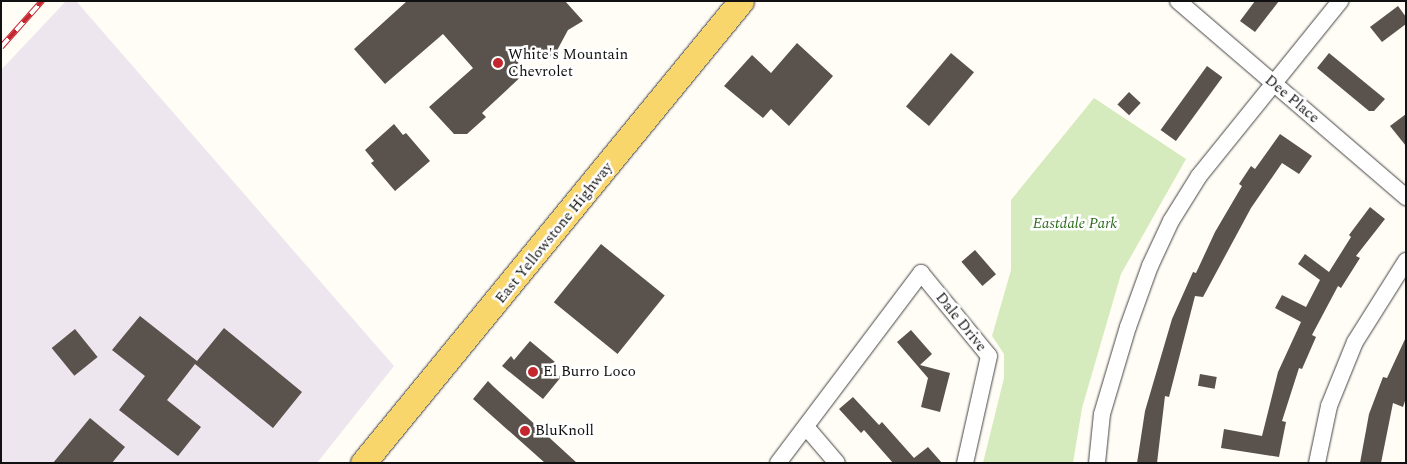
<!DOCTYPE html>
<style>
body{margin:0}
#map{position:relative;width:1407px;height:464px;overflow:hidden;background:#fffdf5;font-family:Spectral,serif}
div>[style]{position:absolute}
.industrial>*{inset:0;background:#eee6ef}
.green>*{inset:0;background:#d5ebbd}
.building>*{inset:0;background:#5a524d;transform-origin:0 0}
.roads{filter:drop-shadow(0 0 1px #444) drop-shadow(0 0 1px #444)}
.street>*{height:16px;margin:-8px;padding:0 8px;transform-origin:8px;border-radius:8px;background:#fff}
.primary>*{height:25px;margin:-12.5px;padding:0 12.5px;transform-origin:12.5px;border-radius:12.5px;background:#f9d66b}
.rail>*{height:5.5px;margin-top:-2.75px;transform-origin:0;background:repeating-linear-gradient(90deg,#fff 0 11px,#c4262e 0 22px);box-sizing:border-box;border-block:1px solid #c4262e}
.dots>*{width:14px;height:14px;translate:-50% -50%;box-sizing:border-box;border:2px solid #fff;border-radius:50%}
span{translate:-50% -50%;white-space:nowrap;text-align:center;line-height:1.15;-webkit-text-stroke:5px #fff;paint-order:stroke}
.poi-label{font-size:15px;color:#111}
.left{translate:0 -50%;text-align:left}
.street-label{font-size:15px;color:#111}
.park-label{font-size:15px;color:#2f6b1f;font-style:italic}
.frame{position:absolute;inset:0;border:2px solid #111;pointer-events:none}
</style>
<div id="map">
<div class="industrial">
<div style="clip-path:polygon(66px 1px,76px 1px,394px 366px,317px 463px,1px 463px,1px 70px)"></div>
</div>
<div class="green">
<div style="clip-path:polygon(1094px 98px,1186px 159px,1121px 274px,1082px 408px,1073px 463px,983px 463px,1004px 378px,1004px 354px,992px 336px,1011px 270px,1011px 200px)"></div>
</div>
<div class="building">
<div style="clip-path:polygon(407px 1px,565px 1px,583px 21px,568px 30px,554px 56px,516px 60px,526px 72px,482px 113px,486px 117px,467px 134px,454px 134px,429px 107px,473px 68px,443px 34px,385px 84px,354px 49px)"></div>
<div style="clip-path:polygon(1255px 1px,1279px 1px,1255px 32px,1240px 21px)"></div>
<div style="clip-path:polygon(1398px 6px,1406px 17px,1406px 24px,1382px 42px,1370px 27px)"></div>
<div style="clip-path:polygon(797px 43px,833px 76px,789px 126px,771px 109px,763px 118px,724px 86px,752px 55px,771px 73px)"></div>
<div style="left:951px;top:53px;width:30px;height:70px;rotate:40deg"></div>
<div style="clip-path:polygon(1329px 53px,1385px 99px,1374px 111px,1369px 111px,1317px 68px)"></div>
<div style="left:1207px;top:66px;width:19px;height:79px;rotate:36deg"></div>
<div style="left:1129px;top:92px;width:16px;height:17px;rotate:43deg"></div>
<div style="clip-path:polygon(1406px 114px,1406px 146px,1390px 126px)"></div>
<div style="clip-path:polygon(394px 124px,403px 135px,406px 133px,430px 161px,395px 191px,371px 163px,374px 161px,365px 150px)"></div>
<div style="clip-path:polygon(1280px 134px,1312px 156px,1299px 174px,1282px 163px,1251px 208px,1203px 297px,1195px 296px,1169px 397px,1165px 396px,1157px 463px,1137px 463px,1145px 411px,1172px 319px,1193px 272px,1196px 273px,1215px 232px,1242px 186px,1239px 184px,1251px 166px,1255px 169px)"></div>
<div style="clip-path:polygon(1370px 207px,1385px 219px,1356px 256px,1360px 258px,1341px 288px,1338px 286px,1312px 335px,1316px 337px,1302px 369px,1299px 368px,1282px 421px,1286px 422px,1279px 457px,1221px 448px,1224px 429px,1262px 436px,1278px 372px,1301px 322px,1275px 308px,1282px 295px,1306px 307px,1320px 280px,1298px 264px,1305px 254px,1329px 272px,1351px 237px,1349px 235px)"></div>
<div style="left:601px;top:244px;width:82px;height:75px;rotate:39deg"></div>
<div style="left:975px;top:250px;width:32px;height:18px;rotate:49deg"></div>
<div style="clip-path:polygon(140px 316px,197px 361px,224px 328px,302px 392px,273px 428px,195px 364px,167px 400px,201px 427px,178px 456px,119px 410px,145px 376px,112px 350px)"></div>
<div style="left:75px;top:329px;width:36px;height:30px;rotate:51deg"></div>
<div style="clip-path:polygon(911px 330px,932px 354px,920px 365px,950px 373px,940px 412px,921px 407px,928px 378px,897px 342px)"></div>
<div style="clip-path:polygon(1406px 337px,1406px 398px,1403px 407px,1393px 403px,1381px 463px,1360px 463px,1369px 414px,1383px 377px,1387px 378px)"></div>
<div style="clip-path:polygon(530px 341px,555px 362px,551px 368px,561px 377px,543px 399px,502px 366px,511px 356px,514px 360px)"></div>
<div style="left:1200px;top:374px;width:17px;height:12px;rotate:10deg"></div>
<div style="clip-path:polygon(488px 381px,494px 387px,577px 463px,545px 463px,473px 399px)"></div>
<div style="clip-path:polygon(853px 397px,879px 425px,882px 422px,914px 458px,928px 447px,942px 463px,893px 463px,864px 430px,861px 433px,839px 409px)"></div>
<div style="clip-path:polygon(90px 418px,125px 447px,112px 463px,53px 463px)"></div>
</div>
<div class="roads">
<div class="street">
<div style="left:1178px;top:1px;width:301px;rotate:40.7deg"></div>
<div style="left:807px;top:428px;width:46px;rotate:49.4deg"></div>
<div style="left:778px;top:463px;width:238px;rotate:-53deg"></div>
<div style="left:921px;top:273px;width:107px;rotate:50.7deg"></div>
<div style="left:989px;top:356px;width:110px;rotate:102.6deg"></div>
<div style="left:1097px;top:463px;width:49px;rotate:-84.2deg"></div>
<div style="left:1102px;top:414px;width:91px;rotate:-73.4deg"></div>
<div style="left:1128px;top:327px;width:65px;rotate:-70.2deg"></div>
<div style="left:1150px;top:266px;width:50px;rotate:-65deg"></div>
<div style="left:1171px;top:221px;width:53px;rotate:-58.1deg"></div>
<div style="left:1199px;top:176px;width:225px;rotate:-51.1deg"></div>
<div style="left:1317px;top:463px;width:58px;rotate:-78.1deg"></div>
<div style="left:1329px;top:406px;width:69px;rotate:-67.9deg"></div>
<div style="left:1355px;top:342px;width:96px;rotate:-57.8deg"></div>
</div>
<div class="primary">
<div style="left:363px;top:463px;width:597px;rotate:-50.71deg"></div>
</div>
</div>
<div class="rail">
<div style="left:1px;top:47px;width:62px;rotate:-48.3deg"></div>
</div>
<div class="dots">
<div style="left:498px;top:63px;background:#c4262e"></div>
<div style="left:533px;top:372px;background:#c4262e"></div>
<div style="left:525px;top:431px;background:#c4262e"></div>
</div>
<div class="poi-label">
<span class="left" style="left:508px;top:63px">White's Mountain<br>Chevrolet</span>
<span class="left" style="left:543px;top:372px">El Burro Loco</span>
<span class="left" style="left:535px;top:431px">BluKnoll</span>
</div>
<div class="street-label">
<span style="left:1292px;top:99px;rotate:40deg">Dee Place</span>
<span style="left:554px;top:233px;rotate:-51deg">East Yellowstone Highway</span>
<span style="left:961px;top:322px;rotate:51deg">Dale Drive</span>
</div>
<div class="park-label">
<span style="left:1075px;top:224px">Eastdale Park</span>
</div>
<div class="frame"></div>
</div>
